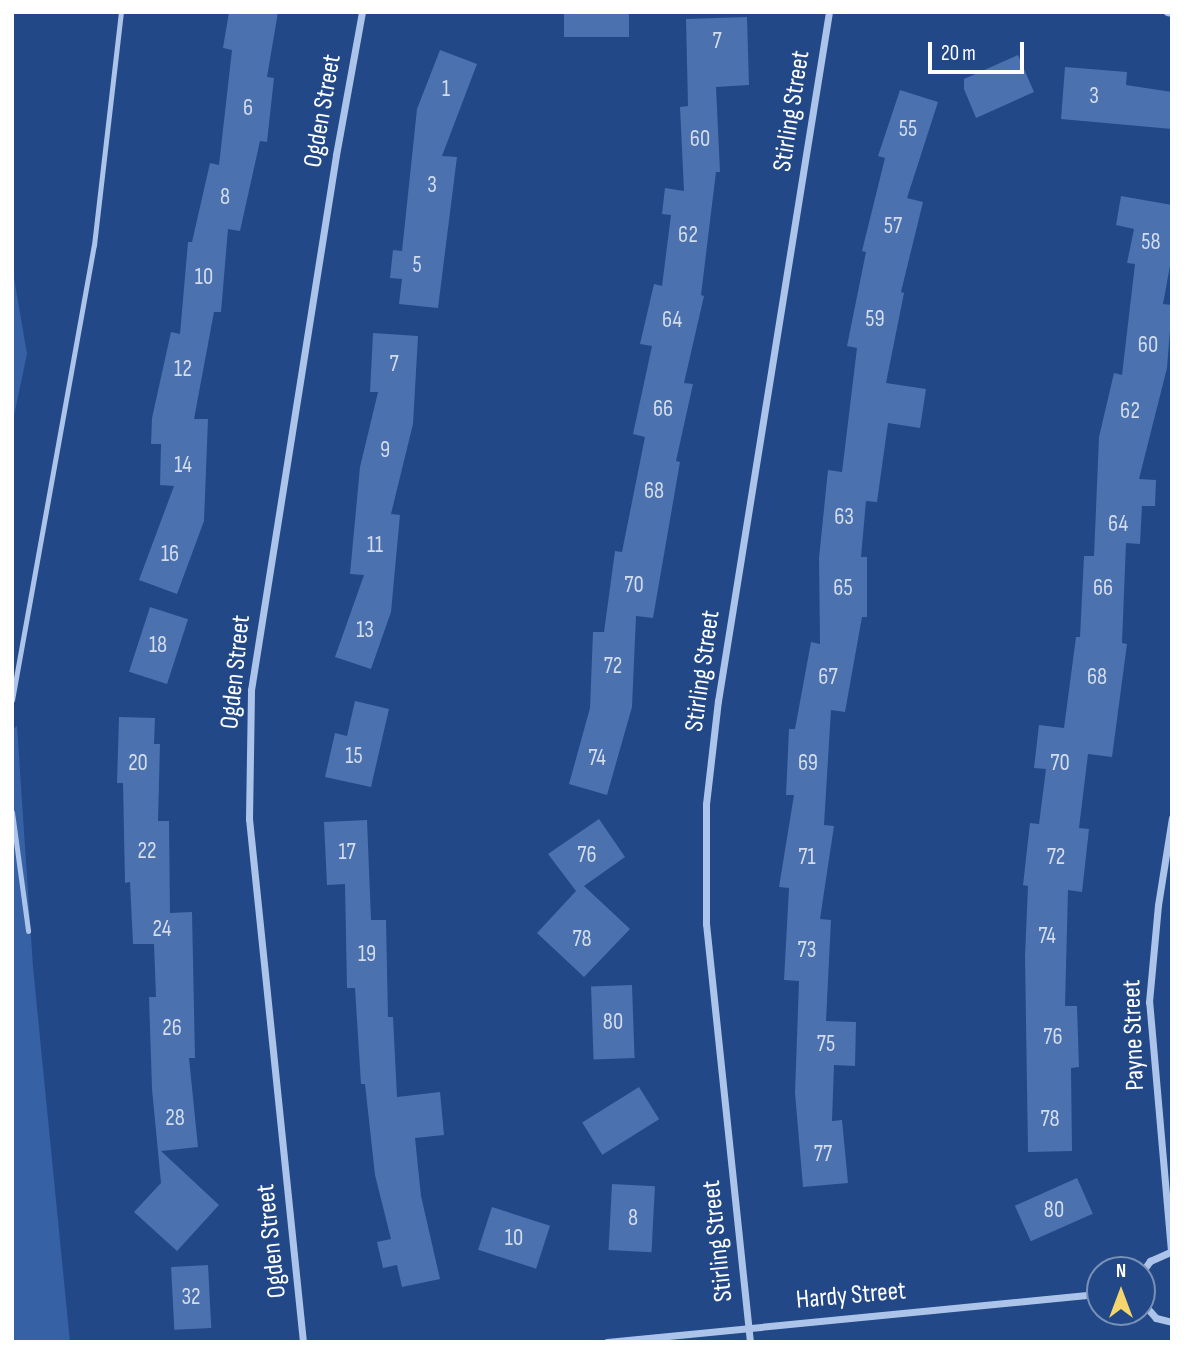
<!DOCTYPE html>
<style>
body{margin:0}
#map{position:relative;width:1184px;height:1354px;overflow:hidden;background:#224887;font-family:"Sofia Sans Condensed",sans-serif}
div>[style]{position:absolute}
.green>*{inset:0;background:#3661a4}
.building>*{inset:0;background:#4b71af;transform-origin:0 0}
.service>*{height:5px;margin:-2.5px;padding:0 2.5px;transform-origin:2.5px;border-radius:2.5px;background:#acc4e9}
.minor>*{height:7px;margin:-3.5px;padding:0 3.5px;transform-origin:3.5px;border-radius:3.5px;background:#acc4e9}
span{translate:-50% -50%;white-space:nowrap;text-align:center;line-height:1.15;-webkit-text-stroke:6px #224887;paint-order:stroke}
.number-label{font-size:23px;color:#d2dceb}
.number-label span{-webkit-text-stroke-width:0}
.street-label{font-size:26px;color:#fff}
.frame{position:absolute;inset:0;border:14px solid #fff;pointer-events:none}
.north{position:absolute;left:1086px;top:1256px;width:70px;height:70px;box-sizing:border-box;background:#224887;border:2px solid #7a91b7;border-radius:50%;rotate:0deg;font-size:19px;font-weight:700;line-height:28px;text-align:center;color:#fff}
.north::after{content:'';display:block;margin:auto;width:24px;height:32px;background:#f5d66e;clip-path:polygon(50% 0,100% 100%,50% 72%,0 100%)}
.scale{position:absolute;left:928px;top:42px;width:96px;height:32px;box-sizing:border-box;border:4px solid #fff;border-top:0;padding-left:9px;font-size:21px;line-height:24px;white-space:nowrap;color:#fff;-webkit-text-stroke:5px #224887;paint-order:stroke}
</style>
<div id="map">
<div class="green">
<div style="clip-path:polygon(12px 266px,27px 354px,12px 425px)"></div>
<div style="clip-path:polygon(17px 726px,33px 967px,70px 1342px,12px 1342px,12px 730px)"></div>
</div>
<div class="building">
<div style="clip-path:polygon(229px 12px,278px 12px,267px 77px,274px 78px,267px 142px,260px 141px,240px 231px,228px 229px,221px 312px,214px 312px,194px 419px,208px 419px,204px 521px,177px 594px,139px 580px,174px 486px,160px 485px,161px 444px,151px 444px,152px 418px,171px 332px,180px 334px,188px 242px,192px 242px,210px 163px,219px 165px,232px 50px,223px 48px)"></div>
<div style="left:564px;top:12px;width:65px;height:25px"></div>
<div style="clip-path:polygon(747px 17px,749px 85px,716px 87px,720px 172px,716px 172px,701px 295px,704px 296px,684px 383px,693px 384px,676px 461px,680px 462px,653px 618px,636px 616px,632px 707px,607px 795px,569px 784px,590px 708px,593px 632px,604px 632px,615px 551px,622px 552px,645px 437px,633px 434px,652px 346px,640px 344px,654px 284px,662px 286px,671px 215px,662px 214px,665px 188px,684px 191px,680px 107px,688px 106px,686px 19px)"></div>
<div style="clip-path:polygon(440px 50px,477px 64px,442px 156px,457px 157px,438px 308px,399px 304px,402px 279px,390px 278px,393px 250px,402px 251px,417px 109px)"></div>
<div style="clip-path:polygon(1018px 55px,1034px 92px,976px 118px,964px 89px,964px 79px)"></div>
<div style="clip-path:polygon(1065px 67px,1127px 72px,1126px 85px,1172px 92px,1172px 129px,1061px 119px)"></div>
<div style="clip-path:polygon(900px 90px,938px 102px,907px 198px,923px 202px,901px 292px,904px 293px,886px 383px,926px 389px,920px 428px,888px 423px,877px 502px,866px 501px,861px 557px,867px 557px,867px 617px,862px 617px,845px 712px,831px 710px,824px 825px,834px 826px,820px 919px,831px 920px,826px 1021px,856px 1022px,855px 1066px,834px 1065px,832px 1121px,842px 1120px,848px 1183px,803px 1187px,795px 1093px,799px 981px,784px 980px,789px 888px,779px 887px,794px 795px,786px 795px,789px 729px,795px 729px,811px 642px,820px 644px,819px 558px,828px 470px,842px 472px,857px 348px,847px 346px,866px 252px,862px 251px,885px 158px,878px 156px)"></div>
<div style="clip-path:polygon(1121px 196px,1172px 205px,1172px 255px,1163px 304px,1172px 305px,1167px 368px,1139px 479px,1156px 480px,1155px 506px,1142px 506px,1140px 544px,1126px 543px,1122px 643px,1127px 644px,1112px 757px,1088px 754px,1079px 828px,1089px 829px,1082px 892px,1068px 890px,1065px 1006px,1077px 1006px,1079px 1067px,1071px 1068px,1072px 1151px,1028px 1152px,1025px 956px,1028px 886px,1023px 885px,1030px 823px,1039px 824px,1046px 769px,1034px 768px,1039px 725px,1064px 728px,1076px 637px,1080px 637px,1084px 556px,1094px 556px,1099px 437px,1114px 373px,1122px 375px,1135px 264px,1127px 263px,1134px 229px,1116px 225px)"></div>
<div style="clip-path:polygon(373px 333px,418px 336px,413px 424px,391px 514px,400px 515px,391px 612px,371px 669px,335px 657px,364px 575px,350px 574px,360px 467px,378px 392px,370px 392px)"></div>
<div style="left:150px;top:607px;width:40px;height:68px;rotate:18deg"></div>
<div style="clip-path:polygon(355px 701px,389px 709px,371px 787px,325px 777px,335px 733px,347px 736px)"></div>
<div style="clip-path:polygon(119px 717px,155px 718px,154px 744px,160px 744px,158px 821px,169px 821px,170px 913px,192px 912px,195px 1058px,189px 1058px,198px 1147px,161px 1151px,219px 1205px,177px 1251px,134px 1212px,161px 1183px,152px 1089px,149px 997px,156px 997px,154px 944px,133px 944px,130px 882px,125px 883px,123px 783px,117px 783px)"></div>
<div style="clip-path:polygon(599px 819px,625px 857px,584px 886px,630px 929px,584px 977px,537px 933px,576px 891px,548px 854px)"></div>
<div style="clip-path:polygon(367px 820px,371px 920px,386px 920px,388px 1017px,393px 1017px,397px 1097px,440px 1092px,444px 1135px,415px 1138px,421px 1196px,440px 1279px,402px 1287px,397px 1265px,383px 1268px,377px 1242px,391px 1239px,375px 1175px,365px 1084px,361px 1084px,355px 988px,347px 988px,345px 884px,327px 885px,324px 822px)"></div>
<div style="left:632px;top:985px;width:73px;height:41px;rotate:88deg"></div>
<div style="left:639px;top:1087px;width:38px;height:67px;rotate:58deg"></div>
<div style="left:1077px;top:1178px;width:39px;height:68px;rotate:66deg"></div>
<div style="left:612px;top:1184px;width:43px;height:66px;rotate:3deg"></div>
<div style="left:492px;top:1207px;width:61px;height:45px;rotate:18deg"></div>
<div style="left:208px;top:1265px;width:63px;height:37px;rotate:87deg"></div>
</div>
<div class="service">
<div style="left:12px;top:700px;width:462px;rotate:-79.8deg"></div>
<div style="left:94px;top:245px;width:235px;rotate:-83.4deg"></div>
<div style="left:12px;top:812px;width:120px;rotate:82.3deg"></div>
</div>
<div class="minor">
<div style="left:1167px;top:12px;width:5px;rotate:11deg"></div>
<div style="left:1171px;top:1251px;width:250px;rotate:-95deg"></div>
<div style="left:1149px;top:1002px;width:97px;rotate:-84.7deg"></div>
<div style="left:1158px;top:905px;width:88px;rotate:-80.9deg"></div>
<div style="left:1142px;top:1272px;width:14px;rotate:-54deg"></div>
<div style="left:1150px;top:1261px;width:24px;rotate:-24deg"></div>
<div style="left:1142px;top:1302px;width:21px;rotate:49deg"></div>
<div style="left:1156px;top:1318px;width:16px;rotate:14deg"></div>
<div style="left:303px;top:1342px;width:526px;rotate:-95.89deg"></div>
<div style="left:249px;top:819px;width:129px;rotate:-89.1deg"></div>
<div style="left:251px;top:690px;width:542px;rotate:-80.97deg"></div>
<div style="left:336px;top:155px;width:145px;rotate:-79.7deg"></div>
<div style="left:607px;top:1342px;width:495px;rotate:-5.6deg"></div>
<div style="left:750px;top:1342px;width:420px;rotate:-96deg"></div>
<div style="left:706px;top:924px;width:120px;rotate:-90deg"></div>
<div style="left:706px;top:804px;width:104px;rotate:-83.4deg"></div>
<div style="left:718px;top:701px;width:698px;rotate:-80.85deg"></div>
</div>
<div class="number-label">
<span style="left:717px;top:41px">7</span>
<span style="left:446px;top:89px">1</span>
<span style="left:1094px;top:96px">3</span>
<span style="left:248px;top:108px">6</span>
<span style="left:908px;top:129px">55</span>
<span style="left:700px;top:139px">60</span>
<span style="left:432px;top:185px">3</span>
<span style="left:225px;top:197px">8</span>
<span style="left:893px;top:226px">57</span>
<span style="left:688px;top:235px">62</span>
<span style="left:1151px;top:242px">58</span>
<span style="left:417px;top:265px">5</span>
<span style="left:204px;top:277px">10</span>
<span style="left:875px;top:319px">59</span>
<span style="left:672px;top:320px">64</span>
<span style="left:1148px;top:345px">60</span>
<span style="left:394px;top:364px">7</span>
<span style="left:183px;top:369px">12</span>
<span style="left:663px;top:409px">66</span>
<span style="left:1130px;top:411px">62</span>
<span style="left:385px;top:450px">9</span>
<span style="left:183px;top:465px">14</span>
<span style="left:654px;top:491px">68</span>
<span style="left:844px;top:517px">63</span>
<span style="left:1118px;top:524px">64</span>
<span style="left:375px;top:545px">11</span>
<span style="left:170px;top:554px">16</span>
<span style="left:634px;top:585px">70</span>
<span style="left:843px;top:588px">65</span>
<span style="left:1103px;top:588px">66</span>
<span style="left:365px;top:630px">13</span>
<span style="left:158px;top:645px">18</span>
<span style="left:613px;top:666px">72</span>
<span style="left:828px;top:677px">67</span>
<span style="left:1097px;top:677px">68</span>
<span style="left:354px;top:756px">15</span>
<span style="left:597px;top:758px">74</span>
<span style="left:138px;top:763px">20</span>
<span style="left:808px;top:763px">69</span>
<span style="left:1060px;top:763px">70</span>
<span style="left:147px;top:851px">22</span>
<span style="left:347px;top:852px">17</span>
<span style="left:587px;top:855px">76</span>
<span style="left:807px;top:857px">71</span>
<span style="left:1056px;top:857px">72</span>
<span style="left:162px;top:929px">24</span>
<span style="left:1047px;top:936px">74</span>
<span style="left:582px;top:939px">78</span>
<span style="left:807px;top:950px">73</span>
<span style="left:367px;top:954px">19</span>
<span style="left:613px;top:1022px">80</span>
<span style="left:172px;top:1028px">26</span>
<span style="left:1053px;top:1037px">76</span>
<span style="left:826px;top:1044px">75</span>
<span style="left:175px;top:1118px">28</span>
<span style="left:1050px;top:1119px">78</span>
<span style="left:823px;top:1154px">77</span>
<span style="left:1054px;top:1210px">80</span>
<span style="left:633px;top:1218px">8</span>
<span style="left:514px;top:1238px">10</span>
<span style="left:191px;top:1297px">32</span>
</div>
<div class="street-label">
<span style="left:323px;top:111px;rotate:-80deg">Ogden Street</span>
<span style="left:792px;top:111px;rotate:-81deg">Stirling Street</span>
<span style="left:703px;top:671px;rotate:-82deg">Stirling Street</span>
<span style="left:236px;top:672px;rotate:-84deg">Ogden Street</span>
<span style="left:1134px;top:1035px;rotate:-92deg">Payne Street</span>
<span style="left:272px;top:1241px;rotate:-96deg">Ogden Street</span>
<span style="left:718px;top:1241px;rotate:-96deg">Stirling Street</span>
<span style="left:851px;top:1296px;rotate:-5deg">Hardy Street</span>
</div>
<div class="frame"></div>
<div class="north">N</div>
<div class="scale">20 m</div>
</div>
